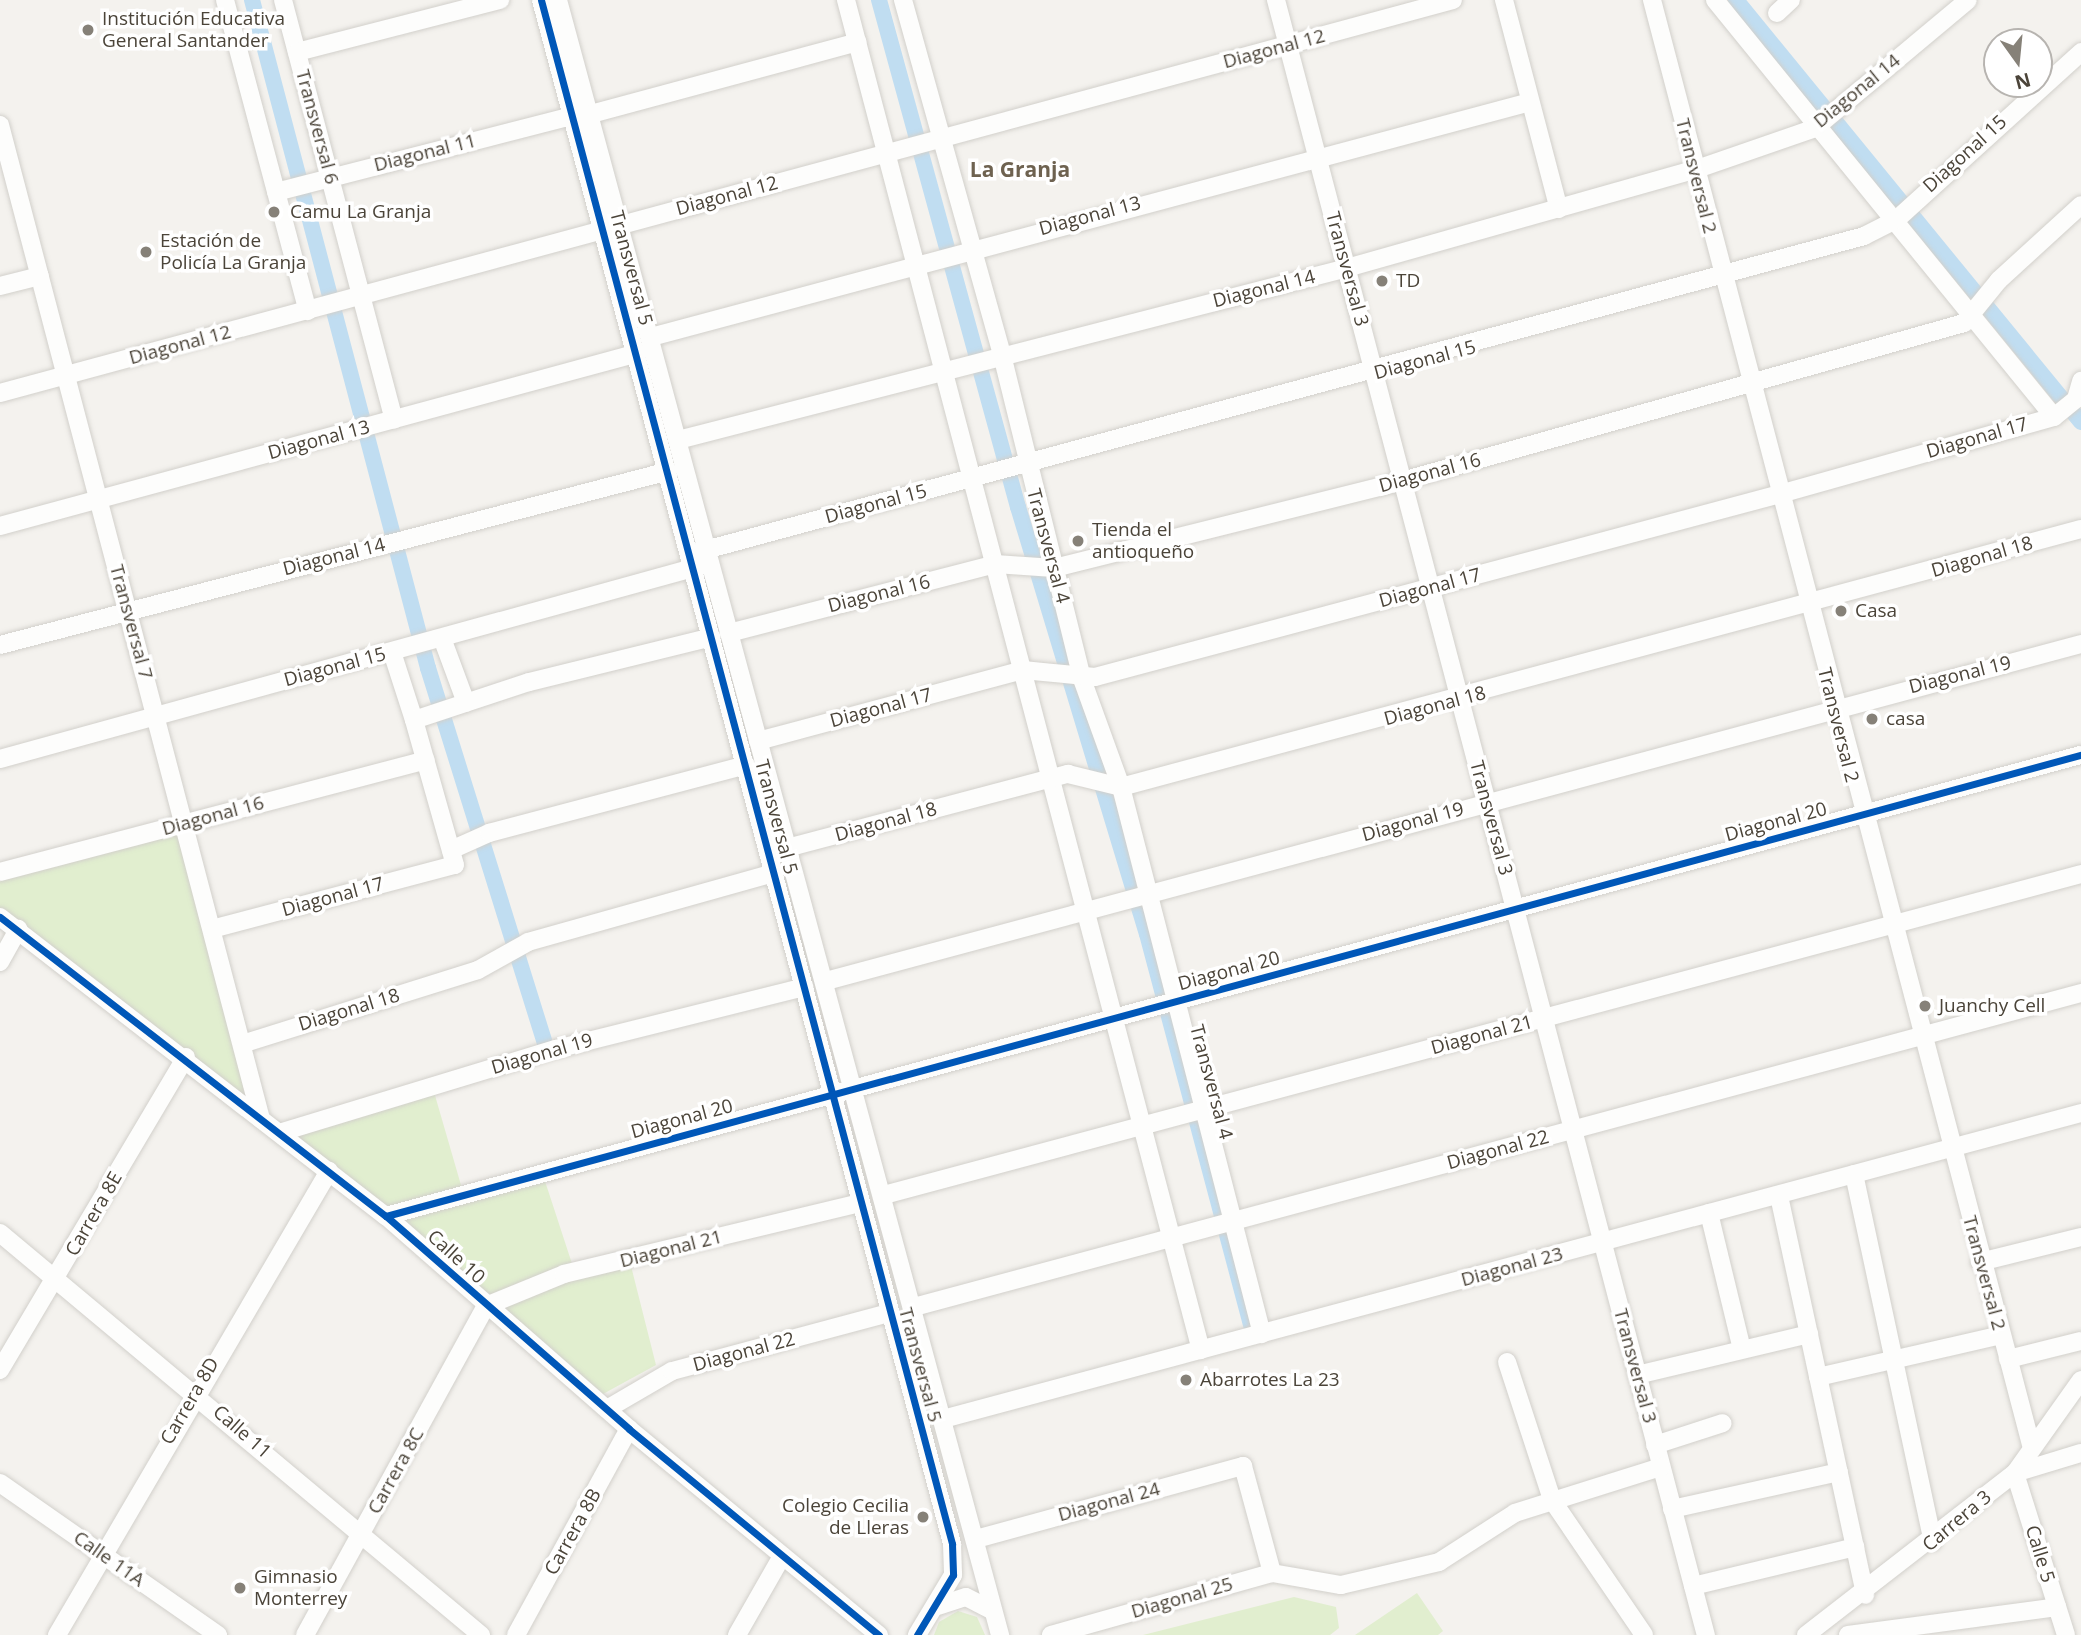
<!DOCTYPE html>
<meta charset="utf-8">
<style>
body{margin:0}
#map{position:relative;width:2081px;height:1635px;overflow:hidden;background:#f4f2ee;font-family:"Open Sans",sans-serif}
div>[style]{position:absolute}
.green>*{inset:0;background:#e1eecf}
.canal>*{height:16px;margin:-8px;padding:0 8px;transform-origin:8px;border-radius:8px;background:#c0ddf1}
.roads{filter:drop-shadow(0 0 2px #d2d0cb) drop-shadow(0 0 2px #d2d0cb)}
.minor>*{height:18px;margin:-9px;padding:0 9px;transform-origin:9px;border-radius:9px;background:#fdfdfc}
.cycleway>*{height:7px;margin:-3.5px;padding:0 3.5px;transform-origin:3.5px;border-radius:3.5px;background:#0057b8}
.dots>*{width:19px;height:19px;translate:-50% -50%;box-sizing:border-box;border:4px solid #fff;border-radius:50%}
span{translate:-50% -50%;white-space:nowrap;text-align:center;line-height:1.15;-webkit-text-stroke:7px #fff;paint-order:stroke}
.poi-label{font-size:19px;color:#4b4439}
.left{translate:0 -50%;text-align:left}
.right{translate:-100% -50%;text-align:right}
.street-label{font-size:19px;color:#4b4439}
.neighbourhood-label{font-size:21px;color:#6e6250;font-weight:700}
.north{position:absolute;left:1983px;top:28px;width:70px;height:70px;box-sizing:border-box;background:#fff;border:2px solid #b7b4b0;border-radius:50%;rotate:165deg;font-size:19px;font-weight:700;line-height:28px;text-align:center;color:#4b4439}
.north::after{content:'';display:block;margin:auto;width:24px;height:32px;background:#868178;clip-path:polygon(50% 0,100% 100%,50% 72%,0 100%)}
</style>
<div id="map">
<div class="green">
<div style="clip-path:polygon(184px 823px,261px 1119px,0 917px,0 873px)"></div>
<div style="clip-path:polygon(434px 1092px,463px 1192px,387px 1213px,290px 1134px)"></div>
<div style="clip-path:polygon(544px 1178px,577px 1279px,631px 1266px,656px 1365px,603px 1394px,400px 1219px)"></div>
<div style="clip-path:polygon(1417px 1593px,1443px 1631px,1438px 1635px,1355px 1635px)"></div>
<div style="clip-path:polygon(1294px 1597px,1336px 1607px,1339px 1628px,1330px 1635px,1143px 1635px)"></div>
<div style="clip-path:polygon(958px 1611px,977px 1617px,985px 1635px,934px 1635px,939px 1622px)"></div>
</div>
<div class="canal">
<div style="left:252px;top:0;width:691px;rotate:75.24deg"></div>
<div style="left:428px;top:668px;width:393px;rotate:72.7deg"></div>
<div style="left:879px;top:0;width:526px;rotate:74.67deg"></div>
<div style="left:1018px;top:507px;width:446px;rotate:73.2deg"></div>
<div style="left:1147px;top:934px;width:405px;rotate:75.1deg"></div>
<div style="left:1736px;top:0;width:545px;rotate:50.73deg"></div>
</div>
<div class="roads">
<div class="minor">
<div style="left:225px;top:0;width:322px;rotate:75.1deg"></div>
<div style="left:283px;top:0;width:434px;rotate:75.2deg"></div>
<div style="left:541px;top:0;width:1598px;rotate:75.09deg"></div>
<div style="left:952px;top:1544px;width:31px;rotate:88deg"></div>
<div style="left:953px;top:1575px;width:70px;rotate:121deg"></div>
<div style="left:558px;top:0;width:1694px;rotate:74.87deg"></div>
<div style="left:846px;top:0;width:1396px;rotate:75.27deg"></div>
<div style="left:903px;top:0;width:369px;rotate:74.4deg"></div>
<div style="left:1002px;top:355px;width:334px;rotate:76.1deg"></div>
<div style="left:1082px;top:679px;width:115px;rotate:70.1deg"></div>
<div style="left:1121px;top:787px;width:565px;rotate:75.55deg"></div>
<div style="left:1276px;top:0;width:1691px;rotate:75.27deg"></div>
<div style="left:1504px;top:0;width:216px;rotate:75.3deg"></div>
<div style="left:1652px;top:0;width:1497px;rotate:75.3deg"></div>
<div style="left:1715px;top:0;width:537px;rotate:50.89deg"></div>
<div style="left:1777px;top:13px;width:19px;rotate:-43deg"></div>
<div style="left:297px;top:52px;width:210px;rotate:-14.4deg"></div>
<div style="left:591px;top:114px;width:276px;rotate:-15.1deg"></div>
<div style="left:0;top:125px;width:1028px;rotate:75.29deg"></div>
<div style="left:276px;top:192px;width:307px;rotate:-14.4deg"></div>
<div style="left:0;top:286px;width:41px;rotate:-14deg"></div>
<div style="left:651px;top:337px;width:910px;rotate:-14.97deg"></div>
<div style="left:0;top:393px;width:1505px;rotate:-15.13deg"></div>
<div style="left:678px;top:440px;width:691px;rotate:-14.42deg"></div>
<div style="left:1347px;top:268px;width:361px;rotate:-15.8deg"></div>
<div style="left:1694px;top:170px;width:128px;rotate:-19.1deg"></div>
<div style="left:1815px;top:128px;width:199px;rotate:-39.9deg"></div>
<div style="left:0;top:526px;width:661px;rotate:-15.17deg"></div>
<div style="left:698px;top:552px;width:1208px;rotate:-15.16deg"></div>
<div style="left:1864px;top:236px;width:36px;rotate:-27deg"></div>
<div style="left:1896px;top:220px;width:250px;rotate:-42.2deg"></div>
<div style="left:729px;top:633px;width:275px;rotate:-14.5deg"></div>
<div style="left:995px;top:564px;width:59px;rotate:3.9deg"></div>
<div style="left:1054px;top:568px;width:359px;rotate:-14deg"></div>
<div style="left:1402px;top:481px;width:584px;rotate:-15.7deg"></div>
<div style="left:1964px;top:323px;width:55px;rotate:-50.9deg"></div>
<div style="left:1999px;top:280px;width:111px;rotate:-42.4deg"></div>
<div style="left:442px;top:638px;width:69px;rotate:69.7deg"></div>
<div style="left:0;top:645px;width:691px;rotate:-14.58deg"></div>
<div style="left:392px;top:652px;width:71px;rotate:72.1deg"></div>
<div style="left:758px;top:741px;width:274px;rotate:-15deg"></div>
<div style="left:1023px;top:670px;width:72px;rotate:5.6deg"></div>
<div style="left:1095px;top:677px;width:709px;rotate:-14.96deg"></div>
<div style="left:1780px;top:494px;width:285px;rotate:-15.7deg"></div>
<div style="left:2054px;top:417px;width:28px;rotate:-39deg"></div>
<div style="left:2076px;top:399px;width:19px;rotate:-74deg"></div>
<div style="left:0;top:759px;width:730px;rotate:-15.41deg"></div>
<div style="left:787px;top:848px;width:291px;rotate:-14.8deg"></div>
<div style="left:1068px;top:774px;width:55px;rotate:13.8deg"></div>
<div style="left:1121px;top:787px;width:994px;rotate:-15.04deg"></div>
<div style="left:451px;top:850px;width:42px;rotate:-24.1deg"></div>
<div style="left:489px;top:833px;width:266px;rotate:-14.8deg"></div>
<div style="left:0;top:872px;width:440px;rotate:-14.7deg"></div>
<div style="left:0;top:917px;width:488px;rotate:37.8deg"></div>
<div style="left:386px;top:1216px;width:323px;rotate:41.2deg"></div>
<div style="left:629px;top:1429px;width:324px;rotate:39.5deg"></div>
<div style="left:212px;top:929px;width:251px;rotate:-14.8deg"></div>
<div style="left:455px;top:865px;width:151px;rotate:-105.8deg"></div>
<div style="left:414px;top:720px;width:121px;rotate:-18.3deg"></div>
<div style="left:529px;top:682px;width:188px;rotate:-13.8deg"></div>
<div style="left:0;top:962px;width:38px;rotate:-61deg"></div>
<div style="left:826px;top:981px;width:1299px;rotate:-15.03deg"></div>
<div style="left:242px;top:1044px;width:247px;rotate:-17.4deg"></div>
<div style="left:478px;top:970px;width:57px;rotate:-29.2deg"></div>
<div style="left:528px;top:942px;width:255px;rotate:-15.7deg"></div>
<div style="left:282px;top:1132px;width:286px;rotate:-16.9deg"></div>
<div style="left:556px;top:1049px;width:256px;rotate:-14deg"></div>
<div style="left:1854px;top:1174px;width:376px;rotate:77.9deg"></div>
<div style="left:884px;top:1195px;width:1239px;rotate:-15.01deg"></div>
<div style="left:1779px;top:1196px;width:408px;rotate:77.8deg"></div>
<div style="left:1709px;top:1213px;width:140px;rotate:76.4deg"></div>
<div style="left:386px;top:1216px;width:1757px;rotate:-15.22deg"></div>
<div style="left:0;top:1233px;width:627px;rotate:39.89deg"></div>
<div style="left:1980px;top:1262px;width:104px;rotate:-13.9deg"></div>
<div style="left:914px;top:1307px;width:1209px;rotate:-15.06deg"></div>
<div style="left:2008px;top:1359px;width:75px;rotate:-13.9deg"></div>
<div style="left:1507px;top:1362px;width:145px;rotate:71.9deg"></div>
<div style="left:1552px;top:1500px;width:163px;rotate:55.7deg"></div>
<div style="left:0;top:1370px;width:364px;rotate:-59.3deg"></div>
<div style="left:1637px;top:1375px;width:177px;rotate:-13.4deg"></div>
<div style="left:1818px;top:1377px;width:188px;rotate:-12.9deg"></div>
<div style="left:607px;top:1409px;width:75px;rotate:-30.3deg"></div>
<div style="left:672px;top:1371px;width:225px;rotate:-15deg"></div>
<div style="left:943px;top:1419px;width:1178px;rotate:-15.05deg"></div>
<div style="left:1655px;top:1445px;width:71px;rotate:-17.9deg"></div>
<div style="left:0;top:1483px;width:266px;rotate:34.9deg"></div>
<div style="left:1672px;top:1509px;width:171px;rotate:-12.5deg"></div>
<div style="left:976px;top:1539px;width:277px;rotate:-15.3deg"></div>
<div style="left:1243px;top:1466px;width:111px;rotate:74.8deg"></div>
<div style="left:1693px;top:1586px;width:167px;rotate:-13.5deg"></div>
<div style="left:938px;top:1606px;width:29px;rotate:-18deg"></div>
<div style="left:966px;top:1597px;width:30px;rotate:27deg"></div>
<div style="left:57px;top:1635px;width:538px;rotate:-59.62deg"></div>
<div style="left:305px;top:1635px;width:376px;rotate:-61.2deg"></div>
<div style="left:486px;top:1306px;width:84px;rotate:-22.3deg"></div>
<div style="left:564px;top:1274px;width:304px;rotate:-13.5deg"></div>
<div style="left:516px;top:1635px;width:235px;rotate:-61.3deg"></div>
<div style="left:737px;top:1635px;width:91px;rotate:-60.3deg"></div>
<div style="left:1051px;top:1635px;width:230px;rotate:-15.7deg"></div>
<div style="left:1272px;top:1573px;width:70px;rotate:9.9deg"></div>
<div style="left:1341px;top:1585px;width:101px;rotate:-13.2deg"></div>
<div style="left:1439px;top:1562px;width:90px;rotate:-32.8deg"></div>
<div style="left:1515px;top:1513px;width:153px;rotate:-17.5deg"></div>
<div style="left:1806px;top:1635px;width:264px;rotate:-37.8deg"></div>
<div style="left:2015px;top:1473px;width:114px;rotate:-54.6deg"></div>
<div style="left:1848px;top:1635px;width:211px;rotate:-7.6deg"></div>
<div style="left:2066px;top:1635px;width:170px;rotate:-107.5deg"></div>
<div style="left:2015px;top:1473px;width:69px;rotate:-16.9deg"></div>
</div>
</div>
<div class="cycleway">
<div style="left:541px;top:0;width:1598px;rotate:75.09deg"></div>
<div style="left:952px;top:1544px;width:31px;rotate:88deg"></div>
<div style="left:953px;top:1575px;width:70px;rotate:121deg"></div>
<div style="left:0;top:917px;width:488px;rotate:37.8deg"></div>
<div style="left:386px;top:1216px;width:323px;rotate:41.2deg"></div>
<div style="left:629px;top:1429px;width:324px;rotate:39.5deg"></div>
<div style="left:386px;top:1216px;width:1757px;rotate:-15.22deg"></div>
</div>
<div class="dots">
<div style="left:88px;top:30px;background:#868178"></div>
<div style="left:274px;top:212px;background:#868178"></div>
<div style="left:146px;top:252px;background:#868178"></div>
<div style="left:1382px;top:281px;background:#868178"></div>
<div style="left:1078px;top:541px;background:#868178"></div>
<div style="left:1841px;top:611px;background:#868178"></div>
<div style="left:1872px;top:719px;background:#868178"></div>
<div style="left:1925px;top:1006px;background:#868178"></div>
<div style="left:1186px;top:1380px;background:#868178"></div>
<div style="left:923px;top:1517px;background:#868178"></div>
<div style="left:240px;top:1588px;background:#868178"></div>
</div>
<div class="poi-label">
<span class="left" style="left:102px;top:30px">Institución Educativa<br>General Santander</span>
<span class="left" style="left:290px;top:212px">Camu La Granja</span>
<span class="left" style="left:160px;top:252px">Estación de<br>Policía La Granja</span>
<span class="left" style="left:1396px;top:281px">TD</span>
<span class="left" style="left:1092px;top:541px">Tienda el<br>antioqueño</span>
<span class="left" style="left:1855px;top:611px">Casa</span>
<span class="left" style="left:1886px;top:719px">casa</span>
<span class="left" style="left:1939px;top:1006px">Juanchy Cell</span>
<span class="left" style="left:1200px;top:1380px">Abarrotes La 23</span>
<span class="right" style="left:909px;top:1517px">Colegio Cecilia<br>de Lleras</span>
<span class="left" style="left:254px;top:1588px">Gimnasio<br>Monterrey</span>
</div>
<div class="street-label">
<span style="left:1274px;top:49px;rotate:-15deg">Diagonal 12</span>
<span style="left:1857px;top:91px;rotate:-39deg">Diagonal 14</span>
<span style="left:317px;top:127px;rotate:75deg">Transversal 6</span>
<span style="left:425px;top:153px;rotate:-14deg">Diagonal 11</span>
<span style="left:1965px;top:154px;rotate:-42deg">Diagonal 15</span>
<span style="left:1696px;top:176px;rotate:76deg">Transversal 2</span>
<span style="left:727px;top:196px;rotate:-15deg">Diagonal 12</span>
<span style="left:1090px;top:216px;rotate:-15deg">Diagonal 13</span>
<span style="left:631px;top:268px;rotate:75deg">Transversal 5</span>
<span style="left:1347px;top:269px;rotate:75deg">Transversal 3</span>
<span style="left:1264px;top:289px;rotate:-14deg">Diagonal 14</span>
<span style="left:180px;top:345px;rotate:-15deg">Diagonal 12</span>
<span style="left:1425px;top:360px;rotate:-15deg">Diagonal 15</span>
<span style="left:1977px;top:438px;rotate:-16deg">Diagonal 17</span>
<span style="left:319px;top:440px;rotate:-15deg">Diagonal 13</span>
<span style="left:1430px;top:473px;rotate:-15deg">Diagonal 16</span>
<span style="left:876px;top:504px;rotate:-15deg">Diagonal 15</span>
<span style="left:1048px;top:546px;rotate:75deg">Transversal 4</span>
<span style="left:334px;top:557px;rotate:-14deg">Diagonal 14</span>
<span style="left:1982px;top:557px;rotate:-16deg">Diagonal 18</span>
<span style="left:1430px;top:588px;rotate:-15deg">Diagonal 17</span>
<span style="left:879px;top:594px;rotate:-14deg">Diagonal 16</span>
<span style="left:131px;top:622px;rotate:75deg">Transversal 7</span>
<span style="left:335px;top:667px;rotate:-15deg">Diagonal 15</span>
<span style="left:1960px;top:675px;rotate:-14deg">Diagonal 19</span>
<span style="left:1435px;top:706px;rotate:-15deg">Diagonal 18</span>
<span style="left:881px;top:708px;rotate:-15deg">Diagonal 17</span>
<span style="left:1838px;top:725px;rotate:76deg">Transversal 2</span>
<span style="left:213px;top:816px;rotate:-15deg">Diagonal 16</span>
<span style="left:776px;top:817px;rotate:75deg">Transversal 5</span>
<span style="left:1491px;top:818px;rotate:75deg">Transversal 3</span>
<span style="left:886px;top:822px;rotate:-15deg">Diagonal 18</span>
<span style="left:1413px;top:822px;rotate:-15deg">Diagonal 19</span>
<span style="left:1776px;top:822px;rotate:-15deg">Diagonal 20</span>
<span style="left:333px;top:897px;rotate:-15deg">Diagonal 17</span>
<span style="left:1229px;top:971px;rotate:-15deg">Diagonal 20</span>
<span style="left:349px;top:1010px;rotate:-17deg">Diagonal 18</span>
<span style="left:1482px;top:1035px;rotate:-15deg">Diagonal 21</span>
<span style="left:542px;top:1054px;rotate:-16deg">Diagonal 19</span>
<span style="left:1211px;top:1082px;rotate:75deg">Transversal 4</span>
<span style="left:682px;top:1119px;rotate:-15deg">Diagonal 20</span>
<span style="left:1498px;top:1150px;rotate:-15deg">Diagonal 22</span>
<span style="left:94px;top:1214px;rotate:-60deg">Carrera 8E</span>
<span style="left:671px;top:1249px;rotate:-14deg">Diagonal 21</span>
<span style="left:456px;top:1257px;rotate:42deg">Calle 10</span>
<span style="left:1512px;top:1267px;rotate:-15deg">Diagonal 23</span>
<span style="left:1984px;top:1273px;rotate:75deg">Transversal 2</span>
<span style="left:744px;top:1352px;rotate:-15deg">Diagonal 22</span>
<span style="left:920px;top:1365px;rotate:75deg">Transversal 5</span>
<span style="left:1635px;top:1366px;rotate:75deg">Transversal 3</span>
<span style="left:190px;top:1401px;rotate:-60deg">Carrera 8D</span>
<span style="left:242px;top:1432px;rotate:41deg">Calle 11</span>
<span style="left:396px;top:1471px;rotate:-61deg">Carrera 8C</span>
<span style="left:1109px;top:1502px;rotate:-15deg">Diagonal 24</span>
<span style="left:1957px;top:1521px;rotate:-40deg">Carrera 3</span>
<span style="left:573px;top:1532px;rotate:-61deg">Carrera 8B</span>
<span style="left:2040px;top:1554px;rotate:73deg">Calle 5</span>
<span style="left:109px;top:1559px;rotate:35deg">Calle 11A</span>
<span style="left:1182px;top:1598px;rotate:-16deg">Diagonal 25</span>
</div>
<div class="neighbourhood-label">
<span style="left:1020px;top:169px">La Granja</span>
</div>
<div class="north">N</div>
</div>
